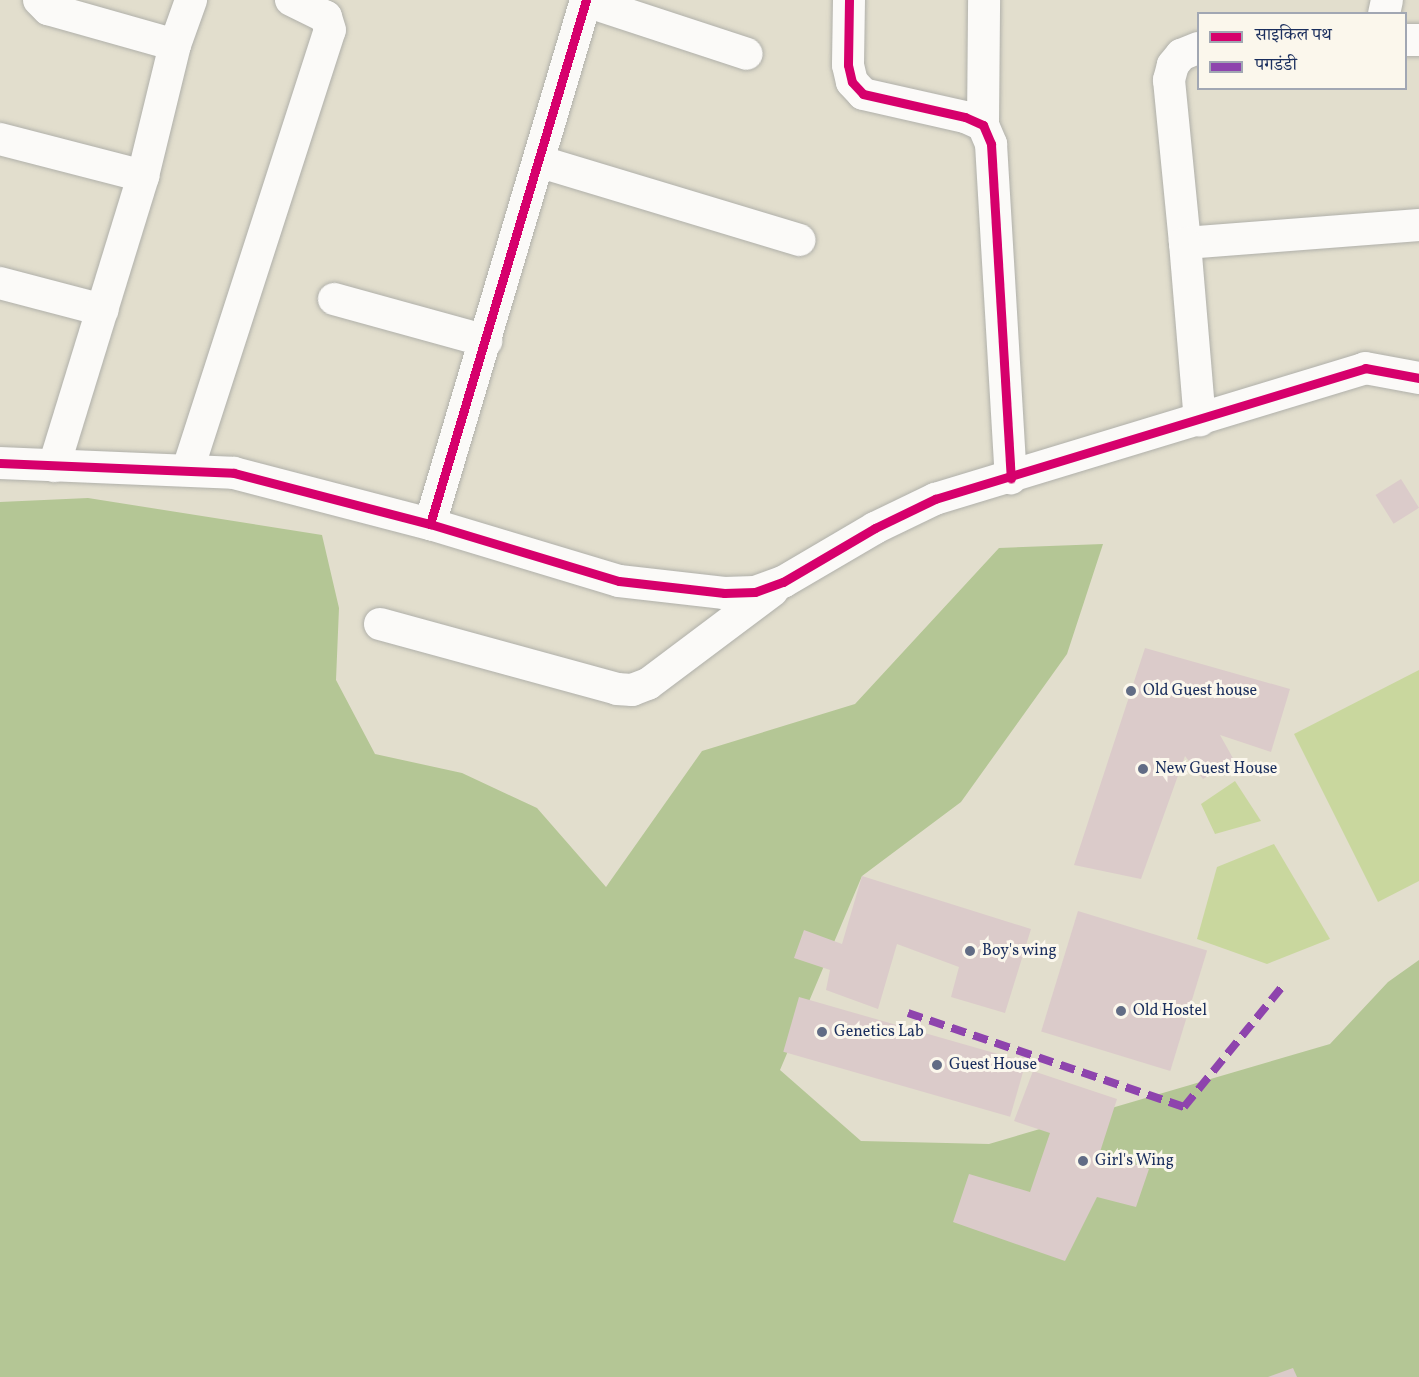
<!DOCTYPE html>
<meta charset="utf-8">
<style>
body{margin:0}
#map{position:relative;width:1419px;height:1377px;overflow:hidden;background:#e2decd;font-family:Vollkorn,"Noto Serif Devanagari",serif}
div>[style]{position:absolute}
.green>*{inset:0;background:#c9d79e}
.forest>*{inset:0;background:#b4c695}
.building>*{inset:0;background:#dbcbca;transform-origin:0 0}
.roads{filter:drop-shadow(0 0 2px #b0b0aa) drop-shadow(0 0 2px #b0b0aa)}
.street>*{height:32px;margin:-16px;padding:0 16px;transform-origin:16px;border-radius:16px;background:#fbfaf8}
.quiet>*{height:8px;margin-top:-4px;transform-origin:0;background:repeating-linear-gradient(90deg,#8e44ad 0 15px,transparent 0 23px)}
.cycleway>*{height:9px;margin:-4.5px;padding:0 4.5px;transform-origin:4.5px;border-radius:4.5px;background:#d6006c}
.dots>*{width:16px;height:16px;translate:-50% -50%;box-sizing:border-box;border:3px solid #fbf7ec;border-radius:50%}
span{translate:-50% -50%;white-space:nowrap;text-align:center;line-height:1.15;-webkit-text-stroke:6px #fbf7ec;paint-order:stroke}
.poi-label{font-size:16px;color:#1b2f5e}
.left{translate:0 -50%;text-align:left}
.legend{position:absolute;left:1197px;top:12px;width:210px;height:78px;box-sizing:border-box;background:#fbf7ec;border:2px solid #a1a7b3;margin:0;padding:8px 10px;list-style:none;font-size:18px;color:#1b2f5e}
.legend li{display:flex;align-items:center;gap:12px;height:30px}
.legend b{width:30px;border:2px solid #a1a7b3}
</style>
<div id="map">
<div class="green">
<div style="clip-path:polygon(1419px 670px,1419px 881px,1378px 902px,1294px 734px)"></div>
<div style="clip-path:polygon(1235px 781px,1261px 821px,1215px 834px,1201px 804px)"></div>
<div style="clip-path:polygon(1274px 844px,1330px 939px,1267px 964px,1197px 939px,1217px 867px)"></div>
</div>
<div class="forest">
<div style="clip-path:polygon(88px 498px,322px 535px,339px 608px,336px 680px,375px 754px,462px 773px,537px 808px,606px 887px,702px 751px,855px 704px,999px 548px,1103px 544px,1067px 654px,961px 802px,862px 876px,780px 1070px,861px 1141px,989px 1144px,1330px 1044px,1388px 982px,1419px 960px,1419px 1377px,0 1377px,0 502px)"></div>
</div>
<div class="building">
<div style="left:1401px;top:479px;width:34px;height:30px;rotate:58deg"></div>
<div style="clip-path:polygon(1145px 648px,1290px 689px,1271px 752px,1220px 735px,1234px 760px,1203px 779px,1185px 756px,1141px 879px,1074px 865px)"></div>
<div style="clip-path:polygon(862px 876px,1031px 929px,1005px 1013px,951px 997px,959px 967px,897px 944px,878px 1009px,826px 990px,830px 970px,794px 958px,804px 930px,842px 944px)"></div>
<div style="left:1078px;top:911px;width:135px;height:126px;rotate:17deg"></div>
<div style="left:799px;top:997px;width:236px;height:57px;rotate:16deg"></div>
<div style="clip-path:polygon(1033px 1071px,1117px 1099px,1100px 1152px,1149px 1169px,1136px 1207px,1097px 1197px,1065px 1261px,953px 1222px,969px 1174px,1030px 1192px,1050px 1133px,1014px 1121px)"></div>
<div style="clip-path:polygon(1293px 1368px,1297px 1377px,1268px 1377px)"></div>
</div>
<div class="roads">
<div class="street">
<div style="left:39px;top:0;width:13px;rotate:45deg"></div>
<div style="left:48px;top:9px;width:132px;rotate:15.8deg"></div>
<div style="left:849px;top:0;width:65px;rotate:90.9deg"></div>
<div style="left:848px;top:65px;width:17px;rotate:77deg"></div>
<div style="left:852px;top:82px;width:16px;rotate:47deg"></div>
<div style="left:863px;top:94px;width:105px;rotate:12.7deg"></div>
<div style="left:965px;top:117px;width:20px;rotate:24deg"></div>
<div style="left:983px;top:125px;width:21px;rotate:67deg"></div>
<div style="left:991px;top:144px;width:335px;rotate:86.6deg"></div>
<div style="left:586px;top:1px;width:169px;rotate:18.2deg"></div>
<div style="left:1384px;top:14px;width:14px;rotate:-78deg"></div>
<div style="left:1406px;top:40px;width:13px"></div>
<div style="left:1198px;top:48px;width:18px;rotate:158deg"></div>
<div style="left:1181px;top:55px;width:13px;rotate:129deg"></div>
<div style="left:1173px;top:65px;width:16px;rotate:105deg"></div>
<div style="left:1169px;top:80px;width:164px;rotate:84.4deg"></div>
<div style="left:1185px;top:243px;width:235px;rotate:-4.4deg"></div>
<div style="left:983px;top:125px;width:125px;rotate:-89.5deg"></div>
<div style="left:0;top:139px;width:148px;rotate:14.5deg"></div>
<div style="left:541px;top:162px;width:270px;rotate:16.8deg"></div>
<div style="left:1185px;top:243px;width:178px;rotate:85.2deg"></div>
<div style="left:0;top:283px;width:106px;rotate:14.7deg"></div>
<div style="left:334px;top:299px;width:158px;rotate:15.4deg"></div>
<div style="left:0;top:463px;width:234px;rotate:2.4deg"></div>
<div style="left:234px;top:473px;width:203px;rotate:14.6deg"></div>
<div style="left:430px;top:524px;width:197px;rotate:16.8deg"></div>
<div style="left:619px;top:581px;width:106px;rotate:6.5deg"></div>
<div style="left:724px;top:593px;width:31px;rotate:-2deg"></div>
<div style="left:755px;top:592px;width:30px;rotate:-20deg"></div>
<div style="left:783px;top:582px;width:107px;rotate:-30.4deg"></div>
<div style="left:875px;top:528px;width:67px;rotate:-25.8deg"></div>
<div style="left:935px;top:499px;width:450px;rotate:-16.9deg"></div>
<div style="left:1365px;top:368px;width:55px;rotate:10.5deg"></div>
<div style="left:54px;top:466px;width:303px;rotate:-72.9deg"></div>
<div style="left:143px;top:176px;width:135px;rotate:-76.3deg"></div>
<div style="left:175px;top:45px;width:48px;rotate:-70.4deg"></div>
<div style="left:188px;top:469px;width:461px;rotate:-72.1deg"></div>
<div style="left:330px;top:30px;width:14px;rotate:-107deg"></div>
<div style="left:326px;top:17px;width:39px;rotate:-154deg"></div>
<div style="left:430px;top:524px;width:547px;rotate:-73.42deg"></div>
<div style="left:380px;top:624px;width:246px;rotate:15.3deg"></div>
<div style="left:617px;top:689px;width:15px;rotate:4deg"></div>
<div style="left:632px;top:690px;width:17px;rotate:-21deg"></div>
<div style="left:648px;top:684px;width:156px;rotate:-36.9deg"></div>
</div>
</div>
<div class="quiet">
<div style="left:908px;top:1013px;width:292px;rotate:18.8deg"></div>
<div style="left:1184px;top:1107px;width:155px;rotate:-50.8deg"></div>
</div>
<div class="cycleway">
<div style="left:849px;top:0;width:65px;rotate:90.9deg"></div>
<div style="left:848px;top:65px;width:17px;rotate:77deg"></div>
<div style="left:852px;top:82px;width:16px;rotate:47deg"></div>
<div style="left:863px;top:94px;width:105px;rotate:12.7deg"></div>
<div style="left:965px;top:117px;width:20px;rotate:24deg"></div>
<div style="left:983px;top:125px;width:21px;rotate:67deg"></div>
<div style="left:991px;top:144px;width:335px;rotate:86.6deg"></div>
<div style="left:0;top:463px;width:234px;rotate:2.4deg"></div>
<div style="left:234px;top:473px;width:203px;rotate:14.6deg"></div>
<div style="left:430px;top:524px;width:197px;rotate:16.8deg"></div>
<div style="left:619px;top:581px;width:106px;rotate:6.5deg"></div>
<div style="left:724px;top:593px;width:31px;rotate:-2deg"></div>
<div style="left:755px;top:592px;width:30px;rotate:-20deg"></div>
<div style="left:783px;top:582px;width:107px;rotate:-30.4deg"></div>
<div style="left:875px;top:528px;width:67px;rotate:-25.8deg"></div>
<div style="left:935px;top:499px;width:450px;rotate:-16.9deg"></div>
<div style="left:1365px;top:368px;width:55px;rotate:10.5deg"></div>
<div style="left:430px;top:524px;width:547px;rotate:-73.42deg"></div>
</div>
<div class="dots">
<div style="left:1131px;top:691px;background:#616c85"></div>
<div style="left:1143px;top:769px;background:#616c85"></div>
<div style="left:970px;top:951px;background:#616c85"></div>
<div style="left:1121px;top:1011px;background:#616c85"></div>
<div style="left:822px;top:1032px;background:#616c85"></div>
<div style="left:937px;top:1065px;background:#616c85"></div>
<div style="left:1083px;top:1161px;background:#616c85"></div>
</div>
<div class="poi-label">
<span class="left" style="left:1143px;top:691px">Old Guest house</span>
<span class="left" style="left:1155px;top:769px">New Guest House</span>
<span class="left" style="left:982px;top:951px">Boy's wing</span>
<span class="left" style="left:1133px;top:1011px">Old Hostel</span>
<span class="left" style="left:834px;top:1032px">Genetics Lab</span>
<span class="left" style="left:949px;top:1065px">Guest House</span>
<span class="left" style="left:1095px;top:1161px">Girl's Wing</span>
</div>
<ul class="legend">
<li><b style="height:8px;background:#d6006c"></b>साइकिल पथ</li>
<li><b style="height:8px;background:#8e44ad"></b>पगडंडी</li>
</ul>
</div>
